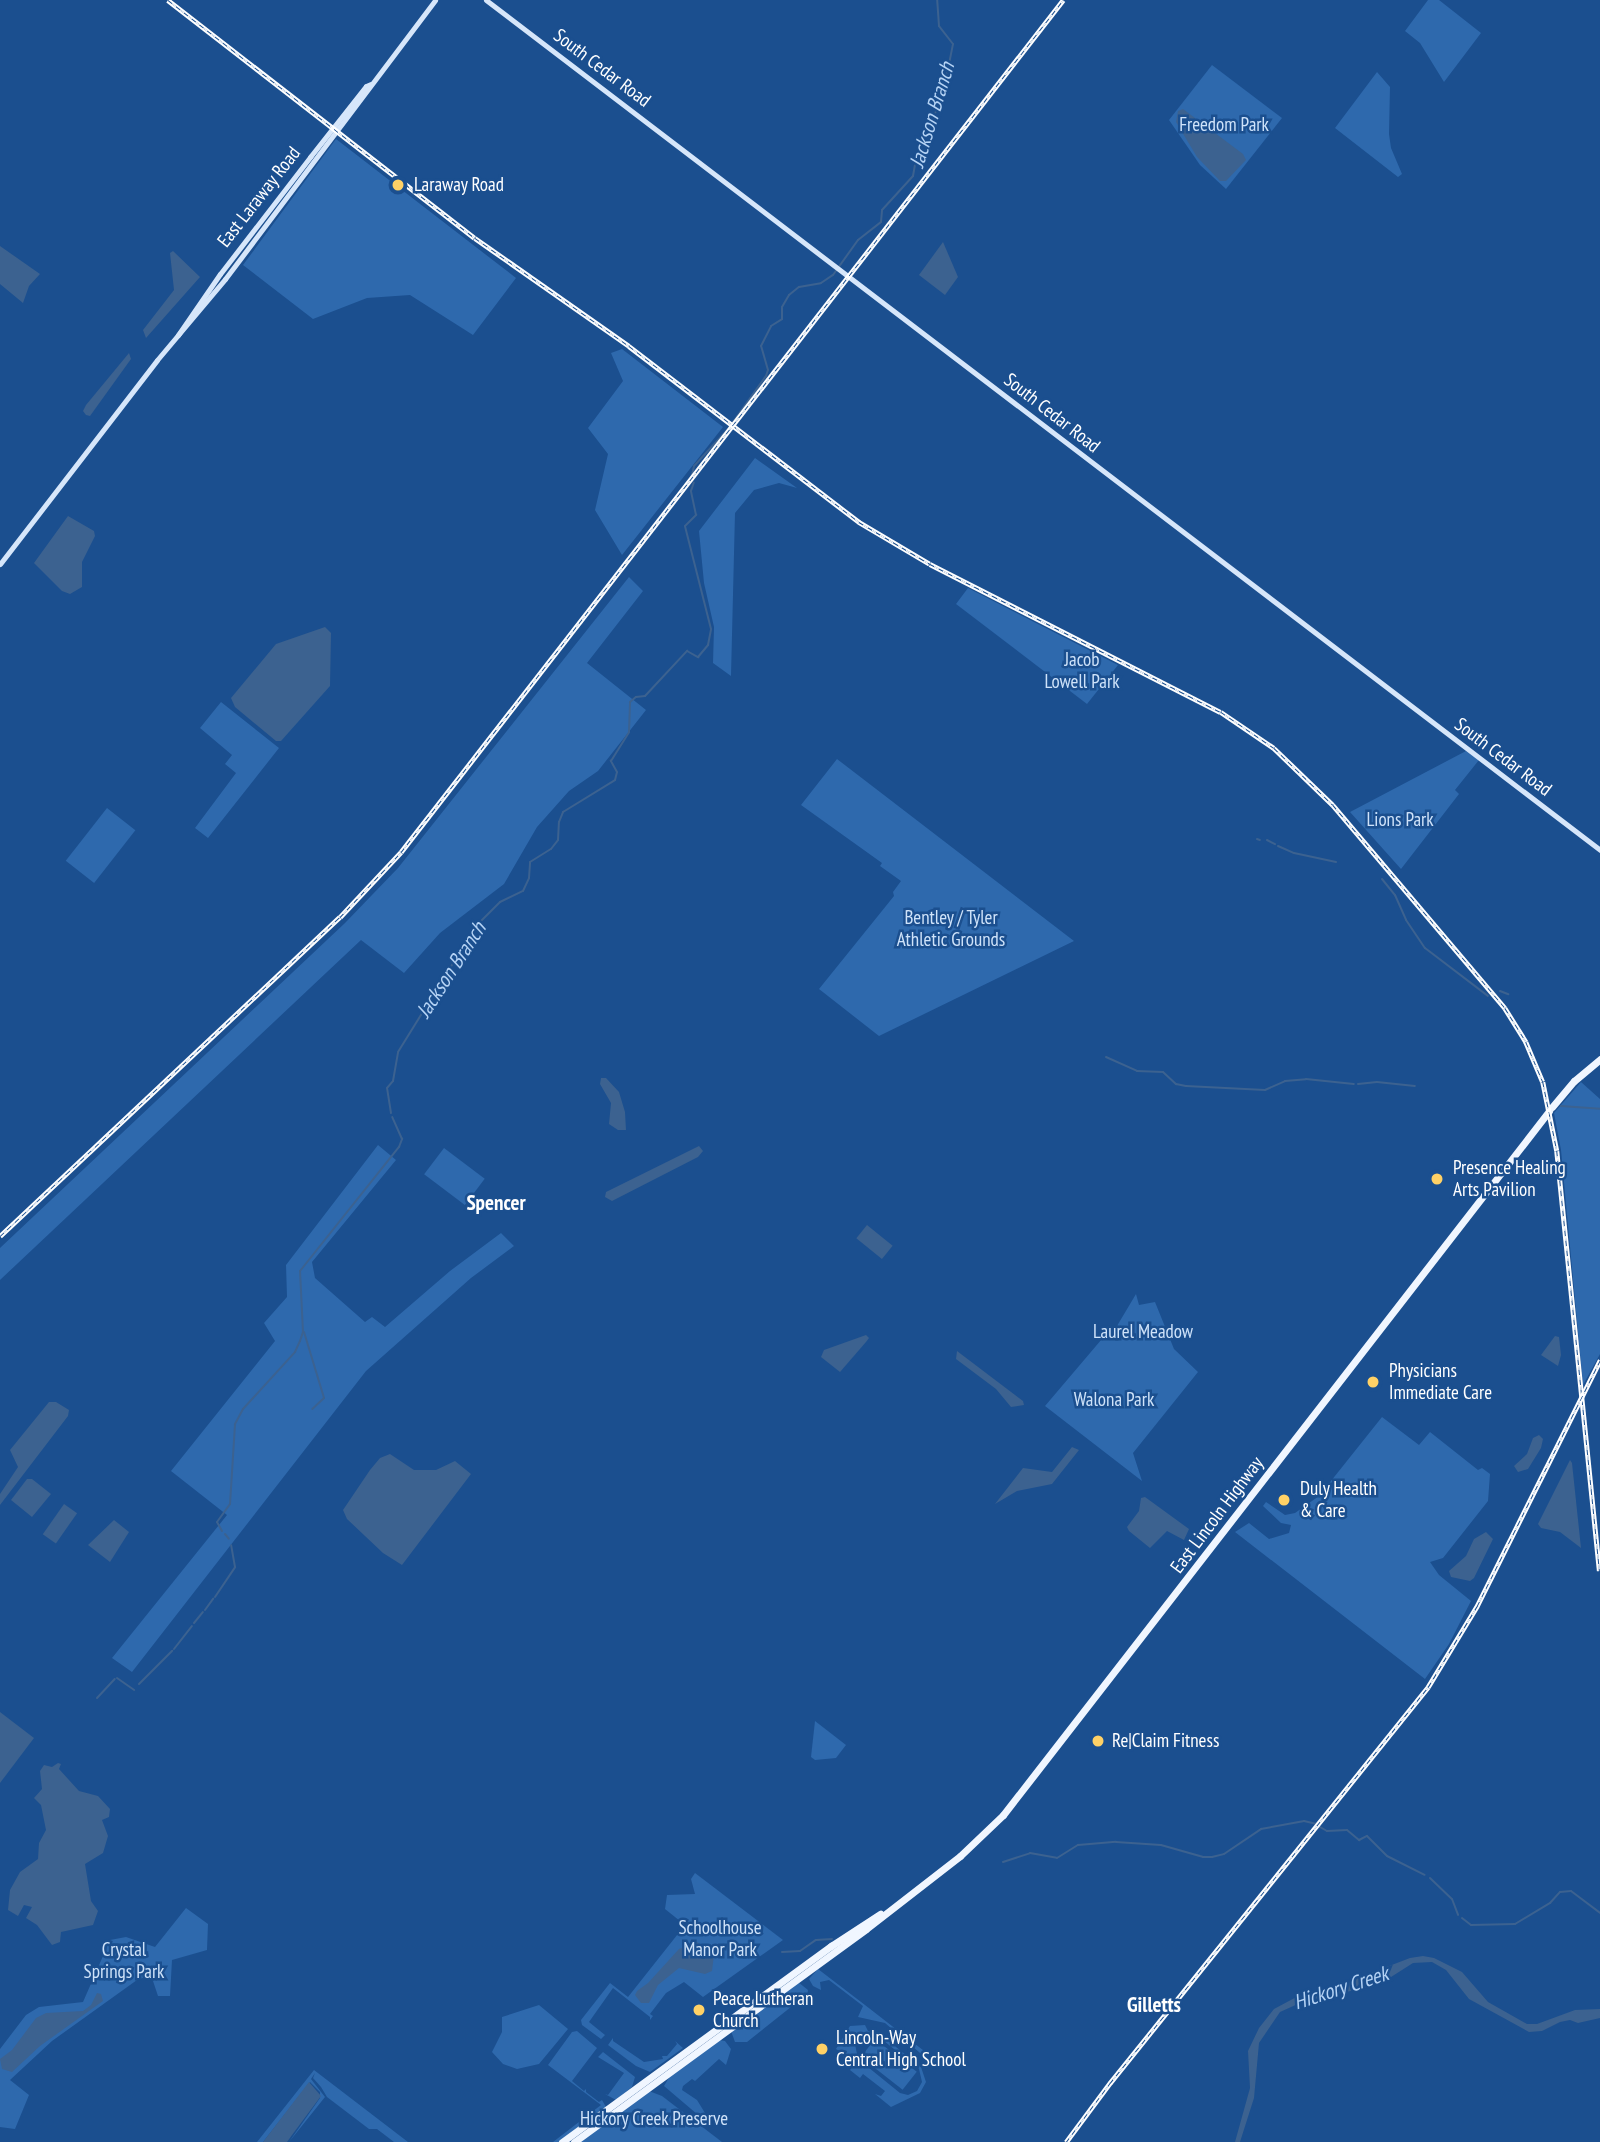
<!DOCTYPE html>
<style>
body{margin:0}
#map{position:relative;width:1600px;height:2142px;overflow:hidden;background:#1b4f8f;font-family:"PT Sans Narrow",sans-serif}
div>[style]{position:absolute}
.green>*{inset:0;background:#2e69ad;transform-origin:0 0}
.water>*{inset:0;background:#3c6290;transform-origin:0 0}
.stream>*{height:2px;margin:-1px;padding:0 1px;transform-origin:1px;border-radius:1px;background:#3c6290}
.secondary>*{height:5px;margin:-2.5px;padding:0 2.5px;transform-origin:2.5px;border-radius:2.5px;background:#d6e6fa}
.primary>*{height:7px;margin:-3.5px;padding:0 3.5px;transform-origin:3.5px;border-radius:3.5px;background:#f0f6ff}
.rail>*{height:4.5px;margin-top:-2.25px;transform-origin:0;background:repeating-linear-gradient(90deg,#1b4f8f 0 5px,#fff 0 10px);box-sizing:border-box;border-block:2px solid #fff}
.dots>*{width:19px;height:19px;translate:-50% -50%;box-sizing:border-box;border:4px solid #1b4f8f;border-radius:50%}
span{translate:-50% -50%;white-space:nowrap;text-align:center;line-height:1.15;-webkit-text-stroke:5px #1b4f8f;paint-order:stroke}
.street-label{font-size:19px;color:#fff}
.park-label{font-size:19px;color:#cfe3fa}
.poi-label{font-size:19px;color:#fff}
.left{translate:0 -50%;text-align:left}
.water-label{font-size:21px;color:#b5d3f5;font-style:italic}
.neighbourhood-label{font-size:21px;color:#fff;font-weight:700}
</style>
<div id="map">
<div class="green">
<div style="clip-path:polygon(1428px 0,1439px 0,1481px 33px,1444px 82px,1420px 43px,1405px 31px)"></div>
<div style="clip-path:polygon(1212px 65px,1282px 118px,1226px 189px,1200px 165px,1169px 120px)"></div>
<div style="clip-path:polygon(1377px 72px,1390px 87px,1389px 134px,1391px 148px,1402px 174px,1398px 177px,1335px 128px)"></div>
<div style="clip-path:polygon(336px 139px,516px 278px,473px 335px,410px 295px,367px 298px,313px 319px,243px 265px)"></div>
<div style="clip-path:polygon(622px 349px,723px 427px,622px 555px,595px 510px,608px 454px,588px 428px,623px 381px,611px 353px)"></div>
<div style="clip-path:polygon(755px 458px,797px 488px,779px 483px,754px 490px,735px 513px,731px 676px,713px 663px,714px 627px,704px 583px,699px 531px)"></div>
<div style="clip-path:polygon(629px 577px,643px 591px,587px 663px,646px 710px,598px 771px,569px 791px,537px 827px,504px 884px,440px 933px,404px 973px,361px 940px,0 1280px,0 1248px,345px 923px,398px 868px)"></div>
<div style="clip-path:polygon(968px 588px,1118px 665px,1087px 704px,956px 604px)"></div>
<div style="clip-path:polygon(221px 702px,279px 748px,208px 838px,195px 828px,236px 773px,225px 764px,232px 755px,200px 728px)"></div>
<div style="clip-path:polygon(1466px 751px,1479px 760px,1455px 790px,1459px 794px,1401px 869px,1350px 812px)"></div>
<div style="clip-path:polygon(837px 759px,880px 792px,1074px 941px,879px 1036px,819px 989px,894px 896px,893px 892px,901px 881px,880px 866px,882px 863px,801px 805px)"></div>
<div style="left:107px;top:808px;width:36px;height:67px;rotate:38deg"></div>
<div style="clip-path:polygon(1581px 1082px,1600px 1099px,1600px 1354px,1583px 1385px,1561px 1150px,1554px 1113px)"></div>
<div style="clip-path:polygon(378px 1145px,396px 1160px,312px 1262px,315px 1278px,365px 1322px,372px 1317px,385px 1327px,450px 1271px,501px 1233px,514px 1246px,471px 1278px,366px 1371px,132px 1672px,112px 1658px,227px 1515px,171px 1471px,275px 1341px,264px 1323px,287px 1297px,286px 1265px)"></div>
<div style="left:444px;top:1148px;width:51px;height:33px;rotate:37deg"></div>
<div style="clip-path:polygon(1136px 1294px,1139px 1305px,1155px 1302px,1174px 1349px,1198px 1372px,1133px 1453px,1142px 1481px,1045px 1406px,1107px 1333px,1111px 1336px)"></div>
<div style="clip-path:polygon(1382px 1417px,1419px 1445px,1430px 1432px,1478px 1470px,1482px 1468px,1490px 1474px,1488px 1501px,1443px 1558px,1430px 1562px,1439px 1575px,1471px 1601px,1449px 1644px,1425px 1679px,1235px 1532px,1249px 1523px,1269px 1539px,1289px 1533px,1291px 1525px,1281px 1523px,1263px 1506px,1266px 1502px,1285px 1515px,1295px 1513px,1319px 1496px)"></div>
<div style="clip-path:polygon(815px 1721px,846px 1745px,836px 1758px,815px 1760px,811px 1757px)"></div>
<div style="clip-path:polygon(695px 1873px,783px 1940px,703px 1997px,684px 1982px,666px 1993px,650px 2014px,653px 2016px,650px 2020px,650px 2017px,613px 1988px,589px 2022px,605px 2035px,607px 2033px,601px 2039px,582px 2025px,581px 2020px,610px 1983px,628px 1997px,685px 1925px,665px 1909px,667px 1895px,695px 1894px,691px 1879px)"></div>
<div style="clip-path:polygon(186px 1908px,208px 1924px,207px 1950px,172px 1960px,170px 1996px,158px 1996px,151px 1975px,137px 1980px,52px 2041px,10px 2080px,29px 2095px,15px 2129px,0 2127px,0 2049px,26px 2015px,39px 2007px,83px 2002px,110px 1940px,126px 1937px,155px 1947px)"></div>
<div style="clip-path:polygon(818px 1969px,865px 2005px,937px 2061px,933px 2064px,885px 2023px,858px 2017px,863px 2006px,829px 1980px,820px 1982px,821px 1990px,813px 1986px,809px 1979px)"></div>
<div style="clip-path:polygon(798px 1982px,808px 1990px,807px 1999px,799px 2005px,796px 2003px,747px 2042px,735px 2042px,731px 2031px)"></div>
<div style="clip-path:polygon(539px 2005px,568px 2029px,539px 2064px,517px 2069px,503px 2064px,492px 2052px,502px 2032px,502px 2017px)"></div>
<div style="clip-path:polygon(evenodd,865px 2025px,868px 2031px,881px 2035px,921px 2067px,926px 2082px,920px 2093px,891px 2107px,875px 2094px,881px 2096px,885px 2091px,863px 2074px,860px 2078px,850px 2070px,855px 2063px,848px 2068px,841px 2052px,836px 2049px,850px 2026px,865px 2025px,866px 2034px,879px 2037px,919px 2069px,922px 2082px,917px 2091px,908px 2095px,900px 2093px,858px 2059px,855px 2044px,866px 2034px)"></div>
<div style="clip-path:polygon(577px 2031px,597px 2048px,572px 2081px,584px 2091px,586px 2089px,586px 2092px,599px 2102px,602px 2100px,606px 2107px,559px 2142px,553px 2142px,601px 2105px,548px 2065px,572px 2032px)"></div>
<div style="clip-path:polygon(613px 2038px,613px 2041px,644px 2062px,663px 2059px,662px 2056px,667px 2056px,677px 2044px,675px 2041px,683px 2048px,650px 2072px,636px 2066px,608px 2045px)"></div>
<div style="left:875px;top:2039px;width:53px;height:23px;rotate:38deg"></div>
<div style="clip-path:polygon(719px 2040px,725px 2041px,731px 2049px,726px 2065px,719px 2059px,695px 2081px,692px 2079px,683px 2086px,682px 2090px,697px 2100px,705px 2113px,707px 2119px,704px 2120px,664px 2086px,671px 2074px)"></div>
<div style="clip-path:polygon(603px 2052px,635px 2077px,632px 2087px,616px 2100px,605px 2094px,608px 2095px,624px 2073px,598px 2057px)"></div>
<div style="clip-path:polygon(314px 2070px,408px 2142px,394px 2142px,377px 2129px,369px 2129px,327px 2097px,321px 2087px,313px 2078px,315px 2073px,311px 2079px,325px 2097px,289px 2142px,320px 2098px,320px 2092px,310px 2082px,263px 2142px,257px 2142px)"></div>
<div style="clip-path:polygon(649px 2091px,662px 2096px,722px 2142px,578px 2142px)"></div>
</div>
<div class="water">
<div style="clip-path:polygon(1183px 109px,1243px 154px,1246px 160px,1226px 181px,1220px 181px,1197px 157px,1176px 122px,1178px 111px)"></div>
<div style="clip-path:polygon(943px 242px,958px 277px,945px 295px,919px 275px)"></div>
<div style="clip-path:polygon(0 246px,40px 274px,29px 286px,23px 303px,0 284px)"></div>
<div style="clip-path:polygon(173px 251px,200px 277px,146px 338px,143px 330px,174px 290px,170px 253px)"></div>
<div style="clip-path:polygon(129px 353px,131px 359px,90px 416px,86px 415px,83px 411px,86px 405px)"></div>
<div style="clip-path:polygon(68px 516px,94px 531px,95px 536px,82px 562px,82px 587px,70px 594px,62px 591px,34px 563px)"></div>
<div style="clip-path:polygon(325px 627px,331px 633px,330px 686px,281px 741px,276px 741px,235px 707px,231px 698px,276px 644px)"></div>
<div style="clip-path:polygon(601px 1078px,606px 1078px,619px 1092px,625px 1112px,626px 1130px,618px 1130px,609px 1124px,611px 1103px,600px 1084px)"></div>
<div style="clip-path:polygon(699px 1146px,703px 1151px,698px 1157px,612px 1201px,605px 1197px,606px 1192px)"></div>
<div style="left:867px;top:1225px;width:33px;height:17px;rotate:39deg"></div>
<div style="clip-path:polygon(866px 1335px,869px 1338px,866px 1342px,840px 1372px,821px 1357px,824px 1350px)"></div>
<div style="clip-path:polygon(1555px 1336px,1559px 1337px,1561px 1355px,1558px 1366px,1541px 1355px)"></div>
<div style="clip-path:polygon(957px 1351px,1023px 1401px,1024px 1405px,1011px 1407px,996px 1389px,956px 1359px)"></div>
<div style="clip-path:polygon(49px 1402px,56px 1402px,69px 1410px,68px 1416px,0 1505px,0 1494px,18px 1467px,10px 1450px)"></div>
<div style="clip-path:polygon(1539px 1435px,1543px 1439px,1541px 1448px,1528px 1469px,1518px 1472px,1514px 1466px,1527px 1454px,1533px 1438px)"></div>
<div style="clip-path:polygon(1072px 1447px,1079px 1450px,1052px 1484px,1017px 1491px,995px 1504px,1023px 1468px,1052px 1472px)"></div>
<div style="clip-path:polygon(390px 1454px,414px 1470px,436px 1470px,455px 1461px,471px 1474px,402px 1565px,383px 1553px,347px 1519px,343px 1510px,370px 1470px,380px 1458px)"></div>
<div style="clip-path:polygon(1570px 1460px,1572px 1463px,1581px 1548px,1560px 1532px,1541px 1528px,1538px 1524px)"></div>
<div style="clip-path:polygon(27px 1479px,32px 1479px,51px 1494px,32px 1517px,11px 1500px)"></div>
<div style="clip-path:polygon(1145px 1497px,1189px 1529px,1184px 1540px,1167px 1531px,1150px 1548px,1129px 1531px,1127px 1527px,1139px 1511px,1141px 1498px)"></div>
<div style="left:64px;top:1504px;width:16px;height:37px;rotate:35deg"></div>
<div style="clip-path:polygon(114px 1520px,129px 1532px,110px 1562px,88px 1545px)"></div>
<div style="clip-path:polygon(1486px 1532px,1493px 1539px,1474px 1578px,1470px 1581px,1451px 1577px,1449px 1571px,1466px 1556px,1474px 1539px)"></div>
<div style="clip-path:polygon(0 1712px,34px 1738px,0 1783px)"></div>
<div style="clip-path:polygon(58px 1763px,61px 1764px,59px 1769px,79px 1791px,98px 1796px,110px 1809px,109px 1817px,102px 1820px,108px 1836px,103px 1853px,85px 1864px,91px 1901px,98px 1911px,93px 1925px,61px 1932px,60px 1942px,52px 1945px,37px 1925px,26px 1918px,32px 1907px,24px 1905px,18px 1916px,8px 1910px,10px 1890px,20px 1872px,38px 1859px,39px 1843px,46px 1830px,41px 1805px,34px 1798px,42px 1789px,40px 1771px,44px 1765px,52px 1767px)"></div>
<div style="clip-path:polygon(697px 1942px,714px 1955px,712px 1971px,705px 1974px,679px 1968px,658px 1985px,649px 2003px,641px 2003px,635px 1995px,637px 1991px,648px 1983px,679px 1949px)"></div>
<div style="clip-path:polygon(1423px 1956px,1434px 1958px,1462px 1972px,1488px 2002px,1527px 2024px,1537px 2024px,1575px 2010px,1600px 2009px,1600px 2018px,1578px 2023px,1570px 2020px,1560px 2022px,1542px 2031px,1529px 2032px,1469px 1999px,1446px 1970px,1432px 1962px,1413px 1963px,1380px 1984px,1300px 2003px,1280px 2012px,1259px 2043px,1254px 2098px,1240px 2142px,1235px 2142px,1250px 2088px,1248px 2051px,1259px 2028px,1274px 2009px,1302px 1994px,1342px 1984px,1410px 1958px)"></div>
<div style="clip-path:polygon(97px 1993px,101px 1994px,103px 2001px,40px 2046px,12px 2072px,2px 2069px,0 2059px,12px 2050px,36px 2018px,46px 2013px,83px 2011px,91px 2005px)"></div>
<div style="clip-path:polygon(309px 2082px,321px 2096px,292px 2135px,287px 2142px,263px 2142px)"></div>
</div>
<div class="stream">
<div style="left:692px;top:475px;width:9px;rotate:-77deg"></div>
<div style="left:694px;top:466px;width:50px;rotate:-47.4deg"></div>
<div style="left:728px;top:429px;width:65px;rotate:-54.4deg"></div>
<div style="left:766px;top:376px;width:6px;rotate:-72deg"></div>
<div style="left:768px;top:370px;width:25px;rotate:-106deg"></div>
<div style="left:761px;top:346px;width:22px;rotate:-63deg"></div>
<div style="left:771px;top:326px;width:13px;rotate:-32deg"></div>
<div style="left:782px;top:319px;width:12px;rotate:-90deg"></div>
<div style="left:782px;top:307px;width:14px;rotate:-60deg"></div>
<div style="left:789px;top:295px;width:13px;rotate:-39deg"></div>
<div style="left:799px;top:287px;width:22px;rotate:-10deg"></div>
<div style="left:821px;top:283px;width:14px;rotate:-34deg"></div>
<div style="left:833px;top:275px;width:43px;rotate:-54.5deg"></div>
<div style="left:858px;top:240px;width:29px;rotate:-38deg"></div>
<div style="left:881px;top:222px;width:12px;rotate:-85deg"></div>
<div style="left:882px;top:210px;width:46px;rotate:-47.6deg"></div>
<div style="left:913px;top:176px;width:23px;rotate:-80deg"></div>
<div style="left:917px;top:153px;width:23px;rotate:-61deg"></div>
<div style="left:928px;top:133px;width:47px;rotate:-70deg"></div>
<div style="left:944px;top:89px;width:46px;rotate:-78.7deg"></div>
<div style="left:953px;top:44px;width:23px;rotate:-128deg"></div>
<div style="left:939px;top:26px;width:26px;rotate:-94deg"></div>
<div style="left:1257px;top:839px;width:3px;rotate:18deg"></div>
<div style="left:1267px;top:840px;width:9px;rotate:27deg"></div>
<div style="left:1278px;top:846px;width:17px;rotate:24deg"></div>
<div style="left:1294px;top:853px;width:43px;rotate:12.1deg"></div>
<div style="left:1382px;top:879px;width:21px;rotate:51deg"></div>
<div style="left:1395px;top:895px;width:27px;rotate:66deg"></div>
<div style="left:1406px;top:920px;width:34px;rotate:56deg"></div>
<div style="left:1425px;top:948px;width:79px;rotate:37.3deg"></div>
<div style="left:1500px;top:991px;width:9px;rotate:21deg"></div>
<div style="left:1106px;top:1057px;width:34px;rotate:24deg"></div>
<div style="left:1137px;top:1071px;width:26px;rotate:2deg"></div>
<div style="left:1163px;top:1072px;width:18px;rotate:43deg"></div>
<div style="left:1176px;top:1084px;width:10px;rotate:11deg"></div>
<div style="left:1186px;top:1086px;width:79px;rotate:2.9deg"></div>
<div style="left:1265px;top:1090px;width:22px;rotate:-24deg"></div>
<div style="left:1285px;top:1081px;width:21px;rotate:-5deg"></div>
<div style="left:1306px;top:1079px;width:48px;rotate:5.9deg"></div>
<div style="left:1358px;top:1084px;width:19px;rotate:-6deg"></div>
<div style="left:1377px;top:1082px;width:38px;rotate:6deg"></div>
<div style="left:1561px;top:1106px;width:39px;rotate:4deg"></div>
<div style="left:391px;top:1113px;width:25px;rotate:-99deg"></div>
<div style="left:387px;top:1088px;width:9px;rotate:-49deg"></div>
<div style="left:393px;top:1081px;width:29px;rotate:-80deg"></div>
<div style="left:398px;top:1052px;width:148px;rotate:-58.2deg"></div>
<div style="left:476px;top:926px;width:34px;rotate:-45deg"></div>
<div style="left:500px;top:902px;width:25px;rotate:-26deg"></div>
<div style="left:523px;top:891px;width:14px;rotate:-65deg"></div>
<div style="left:529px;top:878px;width:16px;rotate:-86deg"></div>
<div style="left:530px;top:862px;width:25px;rotate:-32deg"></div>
<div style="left:551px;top:849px;width:11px;rotate:-52deg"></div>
<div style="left:558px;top:840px;width:18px;rotate:-87deg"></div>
<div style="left:559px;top:822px;width:11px;rotate:-68deg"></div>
<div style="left:563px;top:812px;width:61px;rotate:-31.6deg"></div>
<div style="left:615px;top:780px;width:8px;rotate:-76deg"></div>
<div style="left:617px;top:772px;width:13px;rotate:-119deg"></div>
<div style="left:611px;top:761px;width:34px;rotate:-58deg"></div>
<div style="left:629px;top:732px;width:30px;rotate:-88deg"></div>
<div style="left:630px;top:702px;width:8px;rotate:-40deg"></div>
<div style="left:636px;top:697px;width:9px;rotate:-6deg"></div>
<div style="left:645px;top:696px;width:62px;rotate:-47deg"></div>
<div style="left:687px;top:651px;width:13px;rotate:29deg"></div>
<div style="left:698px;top:657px;width:16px;rotate:-50deg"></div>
<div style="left:708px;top:645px;width:16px;rotate:-79deg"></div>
<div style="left:711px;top:629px;width:106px;rotate:-104.2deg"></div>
<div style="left:685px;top:526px;width:16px;rotate:-45deg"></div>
<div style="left:696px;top:515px;width:25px;rotate:-102deg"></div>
<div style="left:691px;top:491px;width:9px;rotate:-72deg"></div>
<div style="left:304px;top:1332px;width:69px;rotate:73.1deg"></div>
<div style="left:324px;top:1398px;width:16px;rotate:137deg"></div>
<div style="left:222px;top:1531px;width:10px;rotate:-119deg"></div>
<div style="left:217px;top:1522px;width:22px;rotate:-54deg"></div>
<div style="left:230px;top:1504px;width:80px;rotate:-86.4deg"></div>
<div style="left:235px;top:1424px;width:17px;rotate:-62deg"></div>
<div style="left:243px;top:1409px;width:77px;rotate:-47.6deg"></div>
<div style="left:295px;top:1352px;width:12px;rotate:-66deg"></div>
<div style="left:300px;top:1341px;width:9px;rotate:-72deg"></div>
<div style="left:303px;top:1332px;width:61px;rotate:-92.8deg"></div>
<div style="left:300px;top:1271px;width:159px;rotate:-51.4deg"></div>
<div style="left:399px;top:1147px;width:9px;rotate:-69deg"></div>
<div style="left:402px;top:1139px;width:24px;rotate:-114deg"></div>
<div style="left:225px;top:1534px;width:6px;rotate:51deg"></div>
<div style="left:215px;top:1597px;width:36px;rotate:-56deg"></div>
<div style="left:235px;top:1567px;width:22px;rotate:-100deg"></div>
<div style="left:205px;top:1610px;width:14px;rotate:-54deg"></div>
<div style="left:194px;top:1623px;width:14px;rotate:-51deg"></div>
<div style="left:174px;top:1649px;width:29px;rotate:-52deg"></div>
<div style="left:117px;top:1678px;width:21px;rotate:35deg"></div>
<div style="left:139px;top:1684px;width:47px;rotate:-45deg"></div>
<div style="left:97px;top:1698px;width:26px;rotate:-47deg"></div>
<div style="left:1320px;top:1827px;width:8px;rotate:30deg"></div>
<div style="left:1327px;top:1831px;width:20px;rotate:-3deg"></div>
<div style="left:1347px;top:1830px;width:16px;rotate:40deg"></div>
<div style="left:1359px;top:1840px;width:9px;rotate:-27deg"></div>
<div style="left:1367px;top:1836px;width:28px;rotate:45deg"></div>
<div style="left:1387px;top:1856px;width:42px;rotate:26.6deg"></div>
<div style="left:1003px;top:1862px;width:28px;rotate:-18deg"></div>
<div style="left:1030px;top:1853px;width:27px;rotate:10deg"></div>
<div style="left:1057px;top:1858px;width:25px;rotate:-32deg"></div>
<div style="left:1078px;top:1845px;width:38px;rotate:-5deg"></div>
<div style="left:1116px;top:1842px;width:45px;rotate:3.8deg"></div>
<div style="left:1161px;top:1845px;width:44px;rotate:15.9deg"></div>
<div style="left:1203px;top:1857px;width:9px"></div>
<div style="left:1212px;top:1857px;width:12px;rotate:-14deg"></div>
<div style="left:1224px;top:1854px;width:45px;rotate:-34deg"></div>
<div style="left:1261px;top:1829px;width:44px;rotate:-10.5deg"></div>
<div style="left:1304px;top:1821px;width:13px;rotate:13deg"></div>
<div style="left:1430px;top:1878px;width:30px;rotate:44deg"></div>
<div style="left:1452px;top:1899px;width:17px;rotate:69deg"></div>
<div style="left:1462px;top:1918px;width:11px;rotate:38deg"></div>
<div style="left:1471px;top:1925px;width:44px;rotate:-1.3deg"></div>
<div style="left:1515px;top:1924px;width:41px;rotate:-31deg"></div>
<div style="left:1550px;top:1903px;width:15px;rotate:-48deg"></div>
<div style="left:1560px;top:1892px;width:11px;rotate:-5deg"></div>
<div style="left:1571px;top:1891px;width:36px;rotate:37deg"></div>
<div style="left:782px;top:1952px;width:18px;rotate:-3deg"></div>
<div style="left:800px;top:1951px;width:19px;rotate:-35deg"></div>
<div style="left:816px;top:1940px;width:16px;rotate:-4deg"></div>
</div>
<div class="secondary">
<div style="left:486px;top:0;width:1401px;rotate:37.34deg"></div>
<div style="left:178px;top:335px;width:74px;rotate:-55.5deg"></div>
<div style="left:220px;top:274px;width:148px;rotate:-52.4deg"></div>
<div style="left:310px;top:157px;width:90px;rotate:-51.7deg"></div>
<div style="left:366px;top:86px;width:5px;rotate:-22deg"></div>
<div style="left:0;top:564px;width:257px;rotate:-52.4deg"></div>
<div style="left:157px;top:360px;width:106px;rotate:-50deg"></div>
<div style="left:225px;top:279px;width:349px;rotate:-53deg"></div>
</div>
<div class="primary">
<div style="left:1552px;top:1107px;width:34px;rotate:-50deg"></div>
<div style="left:1574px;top:1081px;width:34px;rotate:-40deg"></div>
<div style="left:562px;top:2142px;width:333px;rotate:-36.1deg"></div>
<div style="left:831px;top:1946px;width:59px;rotate:-33.1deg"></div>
<div style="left:574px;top:2142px;width:361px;rotate:-36.1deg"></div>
<div style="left:866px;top:1929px;width:119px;rotate:-37.8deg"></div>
<div style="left:960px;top:1856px;width:59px;rotate:-43.6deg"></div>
<div style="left:1003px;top:1815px;width:891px;rotate:-52.2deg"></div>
</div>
<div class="rail">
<div style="left:168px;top:0;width:388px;rotate:37.8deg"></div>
<div style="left:475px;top:238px;width:188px;rotate:35deg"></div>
<div style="left:629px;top:346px;width:290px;rotate:37.4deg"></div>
<div style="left:859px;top:522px;width:82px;rotate:30.6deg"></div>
<div style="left:930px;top:564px;width:326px;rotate:27deg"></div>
<div style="left:1221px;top:712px;width:64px;rotate:34.2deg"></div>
<div style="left:1274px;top:748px;width:82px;rotate:44deg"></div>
<div style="left:1333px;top:805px;width:266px;rotate:49.7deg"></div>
<div style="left:1505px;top:1008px;width:40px;rotate:58deg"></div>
<div style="left:1526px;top:1042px;width:43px;rotate:67deg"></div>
<div style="left:1543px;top:1082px;width:70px;rotate:78.5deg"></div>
<div style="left:1557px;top:1151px;width:422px;rotate:84.2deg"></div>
<div style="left:0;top:1236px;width:466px;rotate:-43.2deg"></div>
<div style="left:340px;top:917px;width:89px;rotate:-46.8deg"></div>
<div style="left:401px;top:852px;width:1079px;rotate:-52.15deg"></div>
<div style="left:1066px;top:2142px;width:74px;rotate:-53.3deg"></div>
<div style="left:1110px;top:2083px;width:508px;rotate:-51.23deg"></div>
<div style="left:1428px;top:1687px;width:95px;rotate:-58.8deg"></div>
<div style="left:1477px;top:1606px;width:275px;rotate:-63.4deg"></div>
</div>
<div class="dots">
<div style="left:398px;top:185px;background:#ffd166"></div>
<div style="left:1437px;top:1179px;background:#ffd166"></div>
<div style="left:1373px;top:1382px;background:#ffd166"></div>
<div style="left:1284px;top:1500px;background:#ffd166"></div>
<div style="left:1098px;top:1741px;background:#ffd166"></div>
<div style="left:699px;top:2010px;background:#ffd166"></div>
<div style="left:822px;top:2049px;background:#ffd166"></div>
</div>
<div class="street-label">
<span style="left:602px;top:68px;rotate:37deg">South Cedar Road</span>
<span style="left:259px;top:197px;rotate:-52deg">East Laraway Road</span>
<span style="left:1052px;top:413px;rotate:38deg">South Cedar Road</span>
<span style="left:1503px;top:757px;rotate:37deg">South Cedar Road</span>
<span style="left:1217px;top:1515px;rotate:-53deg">East Lincoln Highway</span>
</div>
<div class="park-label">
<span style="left:1224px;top:125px">Freedom Park</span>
<span style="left:1082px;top:671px">Jacob<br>Lowell Park</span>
<span style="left:1400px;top:820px">Lions Park</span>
<span style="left:951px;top:929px">Bentley / Tyler<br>Athletic Grounds</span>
<span style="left:1143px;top:1332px">Laurel Meadow</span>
<span style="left:1114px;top:1400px">Walona Park</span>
<span style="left:720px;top:1939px">Schoolhouse<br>Manor Park</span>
<span style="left:124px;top:1961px">Crystal<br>Springs Park</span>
<span style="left:654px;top:2119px">Hickory Creek Preserve</span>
</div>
<div class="poi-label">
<span class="left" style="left:414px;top:185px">Laraway Road</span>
<span class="left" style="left:1453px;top:1179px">Presence Healing<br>Arts Pavilion</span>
<span class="left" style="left:1389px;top:1382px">Physicians<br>Immediate Care</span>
<span class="left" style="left:1300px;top:1500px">Duly Health<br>&amp; Care</span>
<span class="left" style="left:1112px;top:1741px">Re|Claim Fitness</span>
<span class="left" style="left:713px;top:2010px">Peace Lutheran<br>Church</span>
<span class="left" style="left:836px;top:2049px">Lincoln-Way<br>Central High School</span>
</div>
<div class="water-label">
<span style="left:932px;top:115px;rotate:-73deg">Jackson Branch</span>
<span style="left:451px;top:970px;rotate:-57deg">Jackson Branch</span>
<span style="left:1341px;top:1988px;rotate:-18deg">Hickory Creek</span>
</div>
<div class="neighbourhood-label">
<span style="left:496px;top:1203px">Spencer</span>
<span style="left:1154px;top:2005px">Gilletts</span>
</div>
</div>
